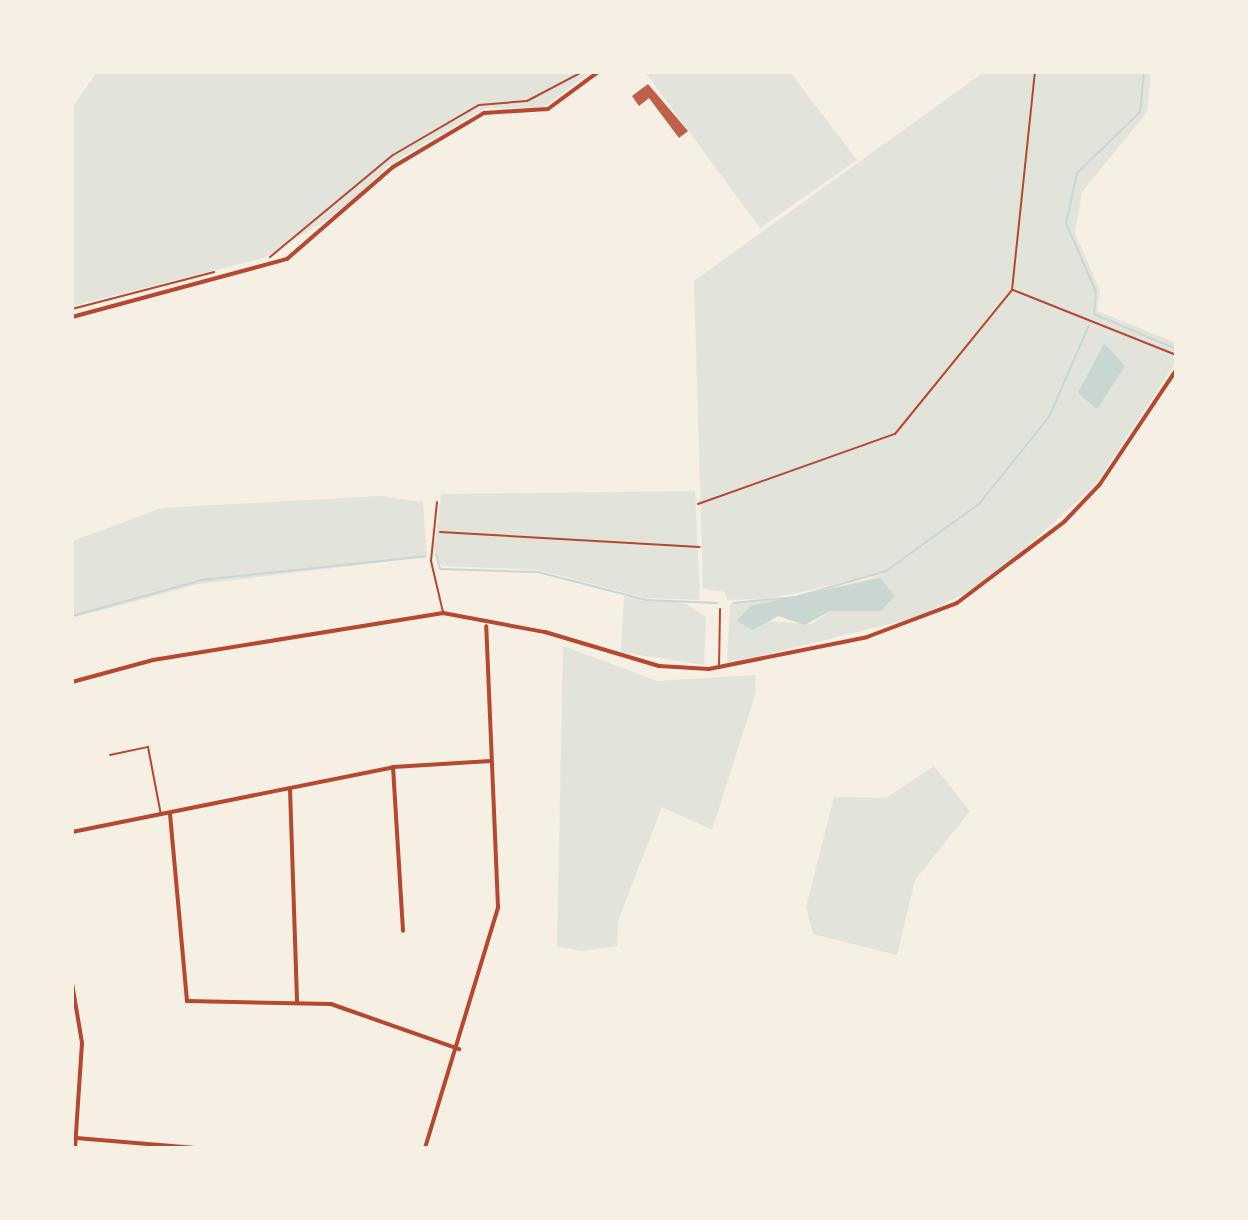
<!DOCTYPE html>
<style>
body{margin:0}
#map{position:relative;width:1248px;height:1220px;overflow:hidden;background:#f6efe4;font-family:"Times New Roman",serif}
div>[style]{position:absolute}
.green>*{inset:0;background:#e2e4dc}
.water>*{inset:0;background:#c9d6d2}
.stream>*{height:2px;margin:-1px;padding:0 1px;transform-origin:1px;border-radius:1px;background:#c9d6d2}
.building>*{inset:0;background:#bf614a}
.path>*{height:2px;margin:-1px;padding:0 1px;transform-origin:1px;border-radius:1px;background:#b5482f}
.service>*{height:2px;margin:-1px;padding:0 1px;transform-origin:1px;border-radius:1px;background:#b5482f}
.minor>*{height:4px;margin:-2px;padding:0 2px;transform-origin:2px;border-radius:2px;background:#b5482f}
span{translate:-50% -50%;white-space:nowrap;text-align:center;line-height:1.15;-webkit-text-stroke:8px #f6efe4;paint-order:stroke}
.frame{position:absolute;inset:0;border:74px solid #f6efe4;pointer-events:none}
</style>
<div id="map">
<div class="green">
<div style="clip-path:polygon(97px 72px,591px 72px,541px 109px,485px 108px,387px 166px,346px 208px,264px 258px,72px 306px,72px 108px)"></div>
<div style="clip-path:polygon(645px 72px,790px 72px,857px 160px,760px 228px)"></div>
<div style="clip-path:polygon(evenodd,984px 72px,1151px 72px,1147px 112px,1082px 192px,1075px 233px,1100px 291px,1097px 311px,1176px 343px,1176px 362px,1094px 486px,989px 581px,918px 617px,727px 664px,730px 604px,800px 598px,888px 573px,768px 599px,727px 600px,725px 592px,703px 589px,694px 281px,984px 72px,794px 601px,893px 603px,830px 611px,812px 624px,768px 621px,750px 606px,794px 601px)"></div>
<div style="clip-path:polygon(695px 491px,700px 600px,645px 598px,539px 570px,441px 566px,434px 549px,441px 494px)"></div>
<div style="clip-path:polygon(380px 496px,423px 502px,427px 557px,199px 584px,72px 618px,72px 541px,162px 508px)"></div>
<div style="clip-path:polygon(624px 596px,686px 604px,706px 617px,704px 665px,621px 652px)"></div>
<div style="clip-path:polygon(563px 646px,657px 681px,755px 675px,756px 692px,712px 830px,662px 807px,618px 921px,617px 946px,583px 951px,557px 947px)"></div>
<div style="clip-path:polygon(934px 766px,970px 811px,915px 880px,897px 955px,813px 934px,806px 907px,834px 797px,886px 798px)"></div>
</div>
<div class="water">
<div style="clip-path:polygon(1104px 343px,1125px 366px,1097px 409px,1078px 393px)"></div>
<div style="clip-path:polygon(880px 578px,895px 596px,881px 611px,830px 611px,805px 625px,778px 616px,753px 630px,737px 621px,750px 606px)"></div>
</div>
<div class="stream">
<div style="left:1144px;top:72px;width:40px;rotate:95.7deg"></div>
<div style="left:1140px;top:112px;width:88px;rotate:135.9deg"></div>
<div style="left:1077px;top:173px;width:51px;rotate:102.4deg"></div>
<div style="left:1066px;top:223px;width:75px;rotate:66.5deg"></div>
<div style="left:1096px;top:292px;width:22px;rotate:95deg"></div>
<div style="left:1094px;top:314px;width:89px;rotate:23.1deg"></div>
<div style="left:436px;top:554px;width:16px;rotate:75deg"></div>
<div style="left:440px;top:569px;width:98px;rotate:1.8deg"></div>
<div style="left:538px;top:572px;width:112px;rotate:14.5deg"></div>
<div style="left:646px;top:600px;width:71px;rotate:2.4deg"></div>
<div style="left:733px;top:603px;width:63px;rotate:-5.4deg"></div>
<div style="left:796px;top:597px;width:94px;rotate:-16.1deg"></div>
<div style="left:886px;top:571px;width:115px;rotate:-35.8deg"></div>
<div style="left:979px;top:504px;width:112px;rotate:-51.2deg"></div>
<div style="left:1049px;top:417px;width:100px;rotate:-66.5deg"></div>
<div style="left:72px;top:616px;width:135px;rotate:-15.5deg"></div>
<div style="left:202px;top:580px;width:224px;rotate:-6.1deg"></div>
</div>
<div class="building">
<div style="clip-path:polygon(648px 84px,688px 131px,679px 138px,649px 98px,639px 106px,632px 96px)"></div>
</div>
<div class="path">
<div style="left:270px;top:257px;width:160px;rotate:-39.7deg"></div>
<div style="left:393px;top:155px;width:99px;rotate:-30.2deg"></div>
<div style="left:479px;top:105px;width:48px;rotate:-4.8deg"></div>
<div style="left:527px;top:101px;width:62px;rotate:-27.8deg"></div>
<div style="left:1013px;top:290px;width:175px;rotate:21.7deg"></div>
<div style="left:72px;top:309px;width:147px;rotate:-14.6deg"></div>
<div style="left:698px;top:504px;width:209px;rotate:-19.6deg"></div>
<div style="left:895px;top:434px;width:186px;rotate:-50.9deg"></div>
<div style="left:1012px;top:290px;width:219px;rotate:-84deg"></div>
<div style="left:440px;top:532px;width:260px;rotate:3.3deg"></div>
</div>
<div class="service">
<div style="left:437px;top:502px;width:59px;rotate:95.8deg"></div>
<div style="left:431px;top:561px;width:52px;rotate:76.8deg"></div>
<div style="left:719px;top:668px;width:59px;rotate:-89deg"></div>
<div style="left:110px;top:755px;width:39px;rotate:-12deg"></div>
<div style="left:148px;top:747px;width:69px;rotate:79.2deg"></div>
</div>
<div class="minor">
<div style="left:72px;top:317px;width:223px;rotate:-15.1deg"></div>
<div style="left:287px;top:259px;width:140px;rotate:-41deg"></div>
<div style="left:393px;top:167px;width:106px;rotate:-30.7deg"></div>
<div style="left:484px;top:113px;width:64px;rotate:-3.6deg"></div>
<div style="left:548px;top:109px;width:62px;rotate:-36.5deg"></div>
<div style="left:72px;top:682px;width:84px;rotate:-15.2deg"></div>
<div style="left:153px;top:660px;width:294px;rotate:-9.2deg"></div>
<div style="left:443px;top:613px;width:104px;rotate:10.6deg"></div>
<div style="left:545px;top:632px;width:119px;rotate:16.6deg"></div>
<div style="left:659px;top:666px;width:50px;rotate:3.4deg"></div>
<div style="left:709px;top:669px;width:161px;rotate:-11.4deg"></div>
<div style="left:867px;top:637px;width:96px;rotate:-20.7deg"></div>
<div style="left:957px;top:603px;width:134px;rotate:-37.1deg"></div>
<div style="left:1064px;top:522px;width:52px;rotate:-46.5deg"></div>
<div style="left:1100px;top:484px;width:137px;rotate:-56.3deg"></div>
<div style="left:393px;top:767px;width:164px;rotate:86.5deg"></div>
<div style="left:290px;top:789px;width:212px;rotate:88.1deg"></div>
<div style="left:170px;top:814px;width:188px;rotate:84.8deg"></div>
<div style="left:187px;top:1001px;width:144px;rotate:1.2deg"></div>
<div style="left:331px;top:1004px;width:136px;rotate:19.4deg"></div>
<div style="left:72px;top:832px;width:328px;rotate:-11.4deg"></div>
<div style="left:393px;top:767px;width:98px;rotate:-3.5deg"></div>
<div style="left:72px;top:983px;width:61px;rotate:80.5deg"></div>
<div style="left:82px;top:1043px;width:105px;rotate:93.8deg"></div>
<div style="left:76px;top:1138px;width:120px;rotate:4.8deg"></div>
<div style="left:425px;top:1148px;width:252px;rotate:-73.1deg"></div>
<div style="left:498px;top:907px;width:281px;rotate:-92.4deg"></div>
</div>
<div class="frame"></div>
</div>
